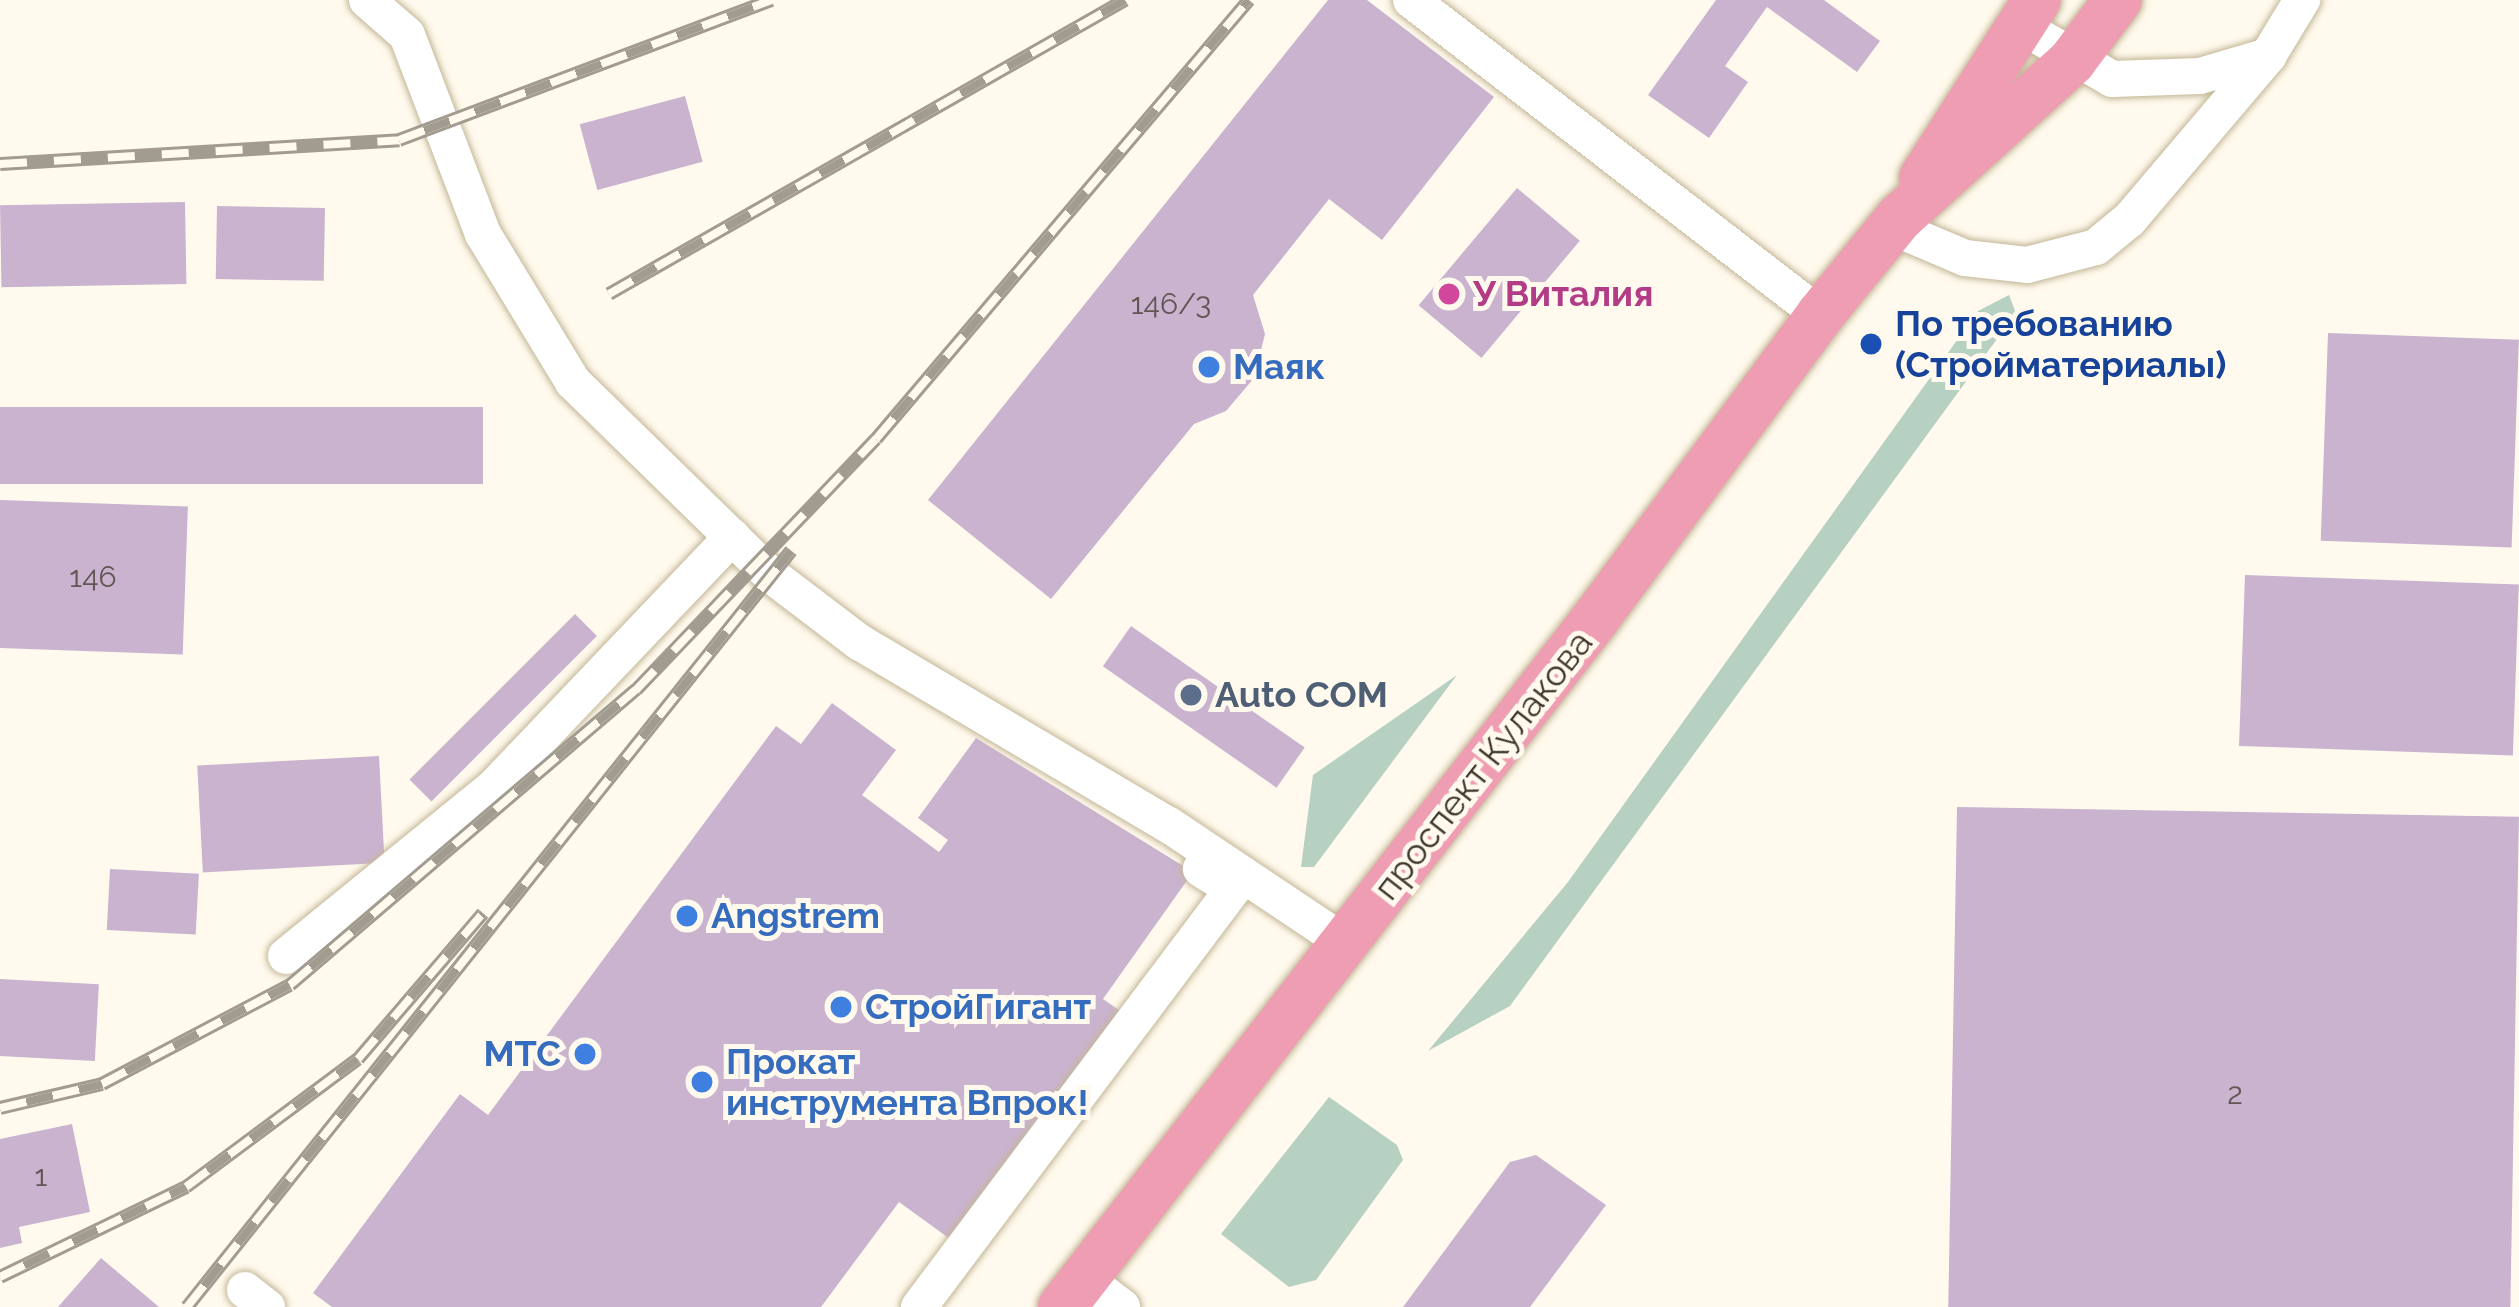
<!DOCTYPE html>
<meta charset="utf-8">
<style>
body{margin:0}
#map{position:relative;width:2519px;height:1307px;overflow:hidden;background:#fffaed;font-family:Raleway,sans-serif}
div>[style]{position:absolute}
.green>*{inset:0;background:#b6d0c2}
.building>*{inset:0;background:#c9b3cf;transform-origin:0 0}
.roads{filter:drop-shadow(0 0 3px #c4b798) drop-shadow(0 0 3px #c4b798)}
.minor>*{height:36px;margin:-18px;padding:0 18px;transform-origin:18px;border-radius:18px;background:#fff}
.major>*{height:48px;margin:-24px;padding:0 24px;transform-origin:24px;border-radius:24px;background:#ef9db3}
.rail>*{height:14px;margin-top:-7px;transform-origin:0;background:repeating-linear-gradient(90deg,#fffaed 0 27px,#a29c90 0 54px);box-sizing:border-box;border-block:3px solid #a29c90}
.dots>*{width:33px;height:33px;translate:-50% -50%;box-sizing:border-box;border:6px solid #fffaed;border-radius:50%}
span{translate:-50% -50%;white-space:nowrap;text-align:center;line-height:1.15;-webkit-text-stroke:10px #fffaed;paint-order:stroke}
.number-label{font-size:30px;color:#605654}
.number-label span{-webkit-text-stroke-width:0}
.hotel-label{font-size:36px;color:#b23c85;font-weight:700}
.left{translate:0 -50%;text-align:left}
.transit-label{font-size:36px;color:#164399;font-weight:700}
.shop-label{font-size:36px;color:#366cbe;font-weight:700}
.right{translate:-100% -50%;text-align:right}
.service-label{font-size:36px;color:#4e5e75;font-weight:700}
.street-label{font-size:36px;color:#3d372b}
</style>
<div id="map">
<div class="green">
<div style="clip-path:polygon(2009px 295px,2016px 313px,1510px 1006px,1428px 1051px,1568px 882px,1978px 311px)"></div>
<div style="clip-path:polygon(1457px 675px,1314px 867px,1301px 867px,1313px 775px)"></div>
<div style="clip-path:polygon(1329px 1097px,1397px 1145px,1403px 1160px,1316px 1280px,1289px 1287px,1221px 1234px)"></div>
</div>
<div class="building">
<div style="clip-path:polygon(1328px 0,1367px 0,1494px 97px,1382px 240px,1329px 199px,1253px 295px,1265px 334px,1254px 378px,1226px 411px,1194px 424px,1051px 599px,928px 500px)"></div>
<div style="clip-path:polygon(1716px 0,1824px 0,1880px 41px,1857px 72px,1767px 7px,1725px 66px,1748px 82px,1709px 138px,1648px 95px)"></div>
<div style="left:685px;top:96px;width:68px;height:109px;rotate:75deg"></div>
<div style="left:1517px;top:188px;width:82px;height:153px;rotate:40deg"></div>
<div style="left:185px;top:202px;width:82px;height:185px;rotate:89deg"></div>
<div style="left:217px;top:206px;width:108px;height:73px;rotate:1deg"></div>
<div style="left:2328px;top:333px;width:191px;height:208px;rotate:2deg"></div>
<div style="left:0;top:407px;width:483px;height:77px"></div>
<div style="left:0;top:500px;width:188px;height:148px;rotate:2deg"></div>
<div style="left:2245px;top:575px;width:274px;height:171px;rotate:2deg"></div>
<div style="left:575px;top:614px;width:31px;height:234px;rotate:45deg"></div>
<div style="left:1131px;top:626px;width:212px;height:49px;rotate:35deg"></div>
<div style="clip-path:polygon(832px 703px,896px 750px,862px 795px,939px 852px,948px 840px,918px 818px,976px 738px,1193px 872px,1103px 999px,1126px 1015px,957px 1244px,899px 1202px,821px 1307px,332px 1307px,313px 1293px,460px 1094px,488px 1115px,776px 726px,801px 744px)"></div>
<div style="left:379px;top:756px;width:107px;height:182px;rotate:87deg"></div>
<div style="left:1957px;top:807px;width:562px;height:500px;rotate:1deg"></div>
<div style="left:110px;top:869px;width:89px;height:61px;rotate:3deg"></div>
<div style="left:0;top:979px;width:99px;height:77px;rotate:3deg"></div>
<div style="clip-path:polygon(72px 1124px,90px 1212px,19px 1227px,22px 1243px,0 1248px,0 1139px)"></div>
<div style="clip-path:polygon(1536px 1155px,1606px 1205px,1530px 1307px,1403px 1307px,1510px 1162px)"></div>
<div style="clip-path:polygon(101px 1258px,159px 1307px,58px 1307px)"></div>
</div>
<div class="roads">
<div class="minor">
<div style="left:367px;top:0;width:53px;rotate:41.2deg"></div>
<div style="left:407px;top:35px;width:213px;rotate:69.1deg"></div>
<div style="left:483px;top:234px;width:173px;rotate:58.7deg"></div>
<div style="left:573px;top:382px;width:277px;rotate:44.3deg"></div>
<div style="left:771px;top:575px;width:111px;rotate:37.3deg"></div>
<div style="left:859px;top:642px;width:360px;rotate:30.6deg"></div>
<div style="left:1169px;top:825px;width:212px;rotate:33.8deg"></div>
<div style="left:1411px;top:0;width:516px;rotate:37.6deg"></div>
<div style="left:2019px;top:25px;width:108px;rotate:30.1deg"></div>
<div style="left:2112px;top:79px;width:88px;rotate:-2deg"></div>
<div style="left:2200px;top:76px;width:71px;rotate:-16.4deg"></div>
<div style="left:1892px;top:227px;width:79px;rotate:23deg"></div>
<div style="left:1965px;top:258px;width:62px;rotate:6.4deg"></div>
<div style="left:2027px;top:265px;width:71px;rotate:-14.6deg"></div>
<div style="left:2096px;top:247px;width:44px;rotate:-39.5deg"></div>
<div style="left:2130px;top:219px;width:214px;rotate:-49.7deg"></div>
<div style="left:2268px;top:56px;width:66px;rotate:-58.7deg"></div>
<div style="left:286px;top:956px;width:267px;rotate:-39.1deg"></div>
<div style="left:493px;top:788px;width:347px;rotate:-46.4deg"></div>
<div style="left:1084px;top:1278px;width:48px;rotate:37.3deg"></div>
<div style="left:245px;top:1290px;width:28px;rotate:38deg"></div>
<div style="left:919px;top:1307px;width:523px;rotate:-53.09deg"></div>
<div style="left:1233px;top:889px;width:38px;rotate:-148deg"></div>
</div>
<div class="major">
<div style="left:1923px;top:178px;width:211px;rotate:-57.4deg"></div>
<div style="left:1062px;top:1307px;width:872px;rotate:-52.22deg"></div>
<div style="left:1596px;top:618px;width:377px;rotate:-53.5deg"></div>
<div style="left:1820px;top:315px;width:125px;rotate:-50.8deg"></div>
<div style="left:1899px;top:218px;width:234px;rotate:-42.2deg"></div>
<div style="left:2072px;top:61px;width:76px;rotate:-53deg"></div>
</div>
</div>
<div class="rail">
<div style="left:0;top:164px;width:400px;rotate:-3.4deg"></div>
<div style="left:399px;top:140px;width:398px;rotate:-20.6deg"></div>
<div style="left:609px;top:294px;width:594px;rotate:-29.67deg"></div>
<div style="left:0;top:1108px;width:105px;rotate:-13.2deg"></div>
<div style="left:102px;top:1084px;width:212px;rotate:-27.8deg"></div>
<div style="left:290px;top:985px;width:455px;rotate:-40.5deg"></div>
<div style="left:636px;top:690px;width:347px;rotate:-46.3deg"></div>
<div style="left:876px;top:439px;width:576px;rotate:-49.65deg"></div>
<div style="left:0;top:1277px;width:207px;rotate:-25.8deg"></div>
<div style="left:186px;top:1187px;width:214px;rotate:-36.7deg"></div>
<div style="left:358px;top:1059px;width:192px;rotate:-49.4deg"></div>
<div style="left:187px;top:1307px;width:968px;rotate:-51.38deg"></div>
</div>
<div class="dots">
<div style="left:1449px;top:294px;background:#d1479c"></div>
<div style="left:1871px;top:344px;background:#1a4fb4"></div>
<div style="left:1209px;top:367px;background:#3f7fe0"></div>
<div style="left:1191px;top:695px;background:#5c6f8a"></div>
<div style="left:687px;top:916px;background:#3f7fe0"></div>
<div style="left:841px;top:1007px;background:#3f7fe0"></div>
<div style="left:585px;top:1054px;background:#3f7fe0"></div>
<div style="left:702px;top:1082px;background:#3f7fe0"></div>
</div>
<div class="number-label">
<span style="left:1171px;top:304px">146/3</span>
<span style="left:93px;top:577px">146</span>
<span style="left:2235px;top:1094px">2</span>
<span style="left:41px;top:1176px">1</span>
</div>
<div class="hotel-label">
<span class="left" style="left:1473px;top:294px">У Виталия</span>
</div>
<div class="transit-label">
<span class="left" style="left:1895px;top:344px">По требованию<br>(Стройматериалы)</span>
</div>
<div class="shop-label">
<span class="left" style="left:1233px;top:367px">Маяк</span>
<span class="left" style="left:711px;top:916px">Angstrem</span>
<span class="left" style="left:865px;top:1007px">СтройГигант</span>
<span class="right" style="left:561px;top:1054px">МТС</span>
<span class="left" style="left:726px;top:1082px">Прокат<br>инструмента Впрок!</span>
</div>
<div class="service-label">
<span class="left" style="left:1215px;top:695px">Auto COM</span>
</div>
<div class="street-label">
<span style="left:1483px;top:765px;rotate:-52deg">проспект Кулакова</span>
</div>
</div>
